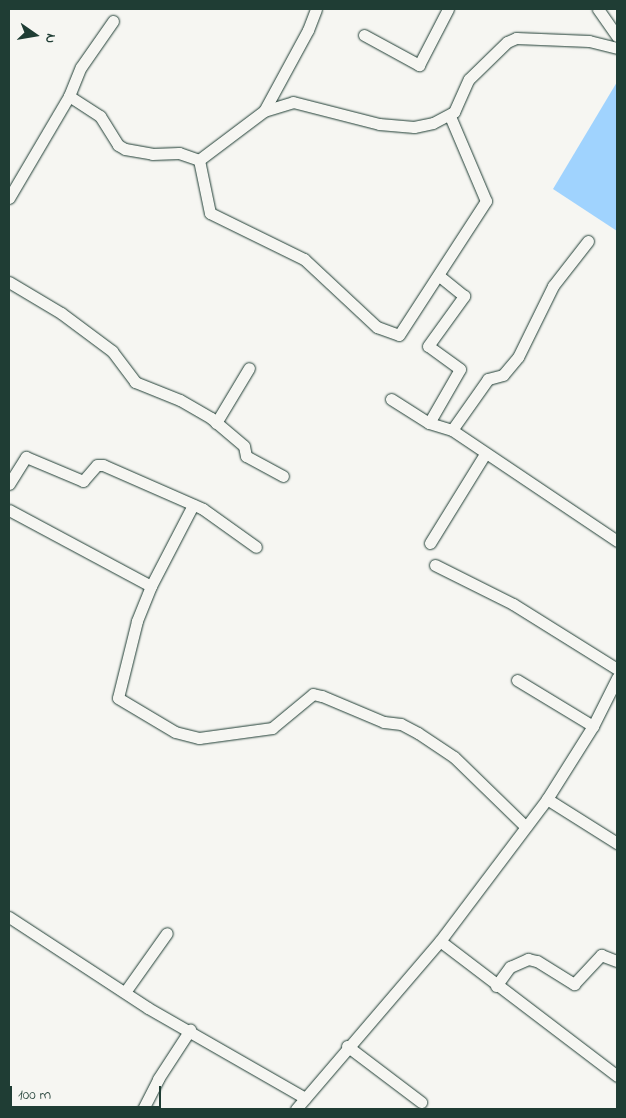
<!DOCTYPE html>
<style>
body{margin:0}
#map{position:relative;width:626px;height:1118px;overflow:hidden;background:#f6f6f2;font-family:"Indie Flower",sans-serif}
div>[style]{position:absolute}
.water>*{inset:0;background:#a0d3fe}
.roads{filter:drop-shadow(0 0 1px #1f3d34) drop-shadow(0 0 1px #1f3d34)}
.minor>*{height:11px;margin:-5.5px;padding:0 5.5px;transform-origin:5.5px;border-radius:5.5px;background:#f6f6f2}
span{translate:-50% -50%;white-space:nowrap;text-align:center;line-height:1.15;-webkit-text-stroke:4px #f6f6f2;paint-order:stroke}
.frame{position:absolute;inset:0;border:10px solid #1f3d34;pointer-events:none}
.north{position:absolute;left:10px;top:10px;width:50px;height:50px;-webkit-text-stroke:4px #f6f6f2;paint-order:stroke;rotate:103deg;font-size:14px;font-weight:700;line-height:20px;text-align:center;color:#1f3d34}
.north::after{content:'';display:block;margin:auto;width:18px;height:22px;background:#1f3d34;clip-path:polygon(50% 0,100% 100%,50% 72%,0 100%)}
.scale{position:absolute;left:10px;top:1086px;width:151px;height:22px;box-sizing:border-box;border:2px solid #1f3d34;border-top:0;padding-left:6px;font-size:15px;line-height:18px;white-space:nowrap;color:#1f3d34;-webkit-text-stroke:4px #f6f6f2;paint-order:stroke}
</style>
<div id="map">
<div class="water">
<div style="clip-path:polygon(617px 82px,617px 231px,553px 189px)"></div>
</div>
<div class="roads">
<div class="minor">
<div style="left:598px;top:9px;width:33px;rotate:55deg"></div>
<div style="left:364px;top:35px;width:63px;rotate:28.6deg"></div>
<div style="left:419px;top:65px;width:63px;rotate:-62.6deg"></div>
<div style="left:69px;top:96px;width:31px;rotate:-68deg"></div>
<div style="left:81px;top:67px;width:56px;rotate:-55.2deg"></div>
<div style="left:264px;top:111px;width:92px;rotate:-61.5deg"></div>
<div style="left:308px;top:30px;width:22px;rotate:-69deg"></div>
<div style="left:199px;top:160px;width:54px;rotate:78.3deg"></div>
<div style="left:210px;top:213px;width:105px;rotate:26.1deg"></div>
<div style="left:304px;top:259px;width:100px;rotate:43deg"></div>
<div style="left:377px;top:327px;width:23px;rotate:20deg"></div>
<div style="left:399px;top:335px;width:160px;rotate:-57deg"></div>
<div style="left:486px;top:201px;width:92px;rotate:-113deg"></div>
<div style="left:9px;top:198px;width:118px;rotate:-59.5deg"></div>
<div style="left:69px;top:96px;width:37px;rotate:33deg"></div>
<div style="left:100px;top:116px;width:34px;rotate:58deg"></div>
<div style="left:118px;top:145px;width:8px;rotate:30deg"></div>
<div style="left:125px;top:149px;width:27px;rotate:10deg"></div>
<div style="left:152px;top:154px;width:27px;rotate:-2deg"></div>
<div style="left:179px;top:153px;width:21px;rotate:19deg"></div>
<div style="left:199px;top:160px;width:81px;rotate:-37deg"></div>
<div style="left:264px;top:111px;width:30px;rotate:-17deg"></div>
<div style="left:293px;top:102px;width:89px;rotate:14.3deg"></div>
<div style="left:379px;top:124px;width:35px;rotate:5deg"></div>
<div style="left:414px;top:127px;width:19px;rotate:-12deg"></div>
<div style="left:433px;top:123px;width:24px;rotate:-28deg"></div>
<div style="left:454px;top:112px;width:36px;rotate:-66deg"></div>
<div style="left:469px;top:79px;width:53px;rotate:-44.2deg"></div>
<div style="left:507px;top:42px;width:10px;rotate:-24deg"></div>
<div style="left:516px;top:38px;width:73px;rotate:2.4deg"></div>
<div style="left:589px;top:41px;width:29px;rotate:14deg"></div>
<div style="left:588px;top:241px;width:57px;rotate:127.9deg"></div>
<div style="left:553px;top:286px;width:79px;rotate:116.2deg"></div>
<div style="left:518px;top:357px;width:23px;rotate:130deg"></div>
<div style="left:503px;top:375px;width:16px;rotate:165deg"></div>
<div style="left:488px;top:379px;width:62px;rotate:125.2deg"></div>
<div style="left:452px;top:430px;width:199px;rotate:33.9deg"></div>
<div style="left:9px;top:282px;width:61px;rotate:30.8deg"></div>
<div style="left:61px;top:313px;width:64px;rotate:36.7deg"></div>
<div style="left:112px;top:351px;width:39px;rotate:53deg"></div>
<div style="left:135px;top:382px;width:48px;rotate:21.8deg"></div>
<div style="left:180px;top:400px;width:36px;rotate:30deg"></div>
<div style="left:211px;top:418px;width:43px;rotate:40.3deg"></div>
<div style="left:244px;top:446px;width:10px;rotate:79deg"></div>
<div style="left:246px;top:456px;width:42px;rotate:28.4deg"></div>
<div style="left:391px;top:399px;width:45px;rotate:32.3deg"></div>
<div style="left:429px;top:423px;width:24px;rotate:17deg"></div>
<div style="left:216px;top:423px;width:64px;rotate:-59deg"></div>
<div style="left:429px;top:423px;width:62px;rotate:-60.1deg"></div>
<div style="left:460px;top:369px;width:39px;rotate:-144deg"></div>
<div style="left:428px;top:346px;width:62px;rotate:-54.2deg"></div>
<div style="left:464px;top:296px;width:33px;rotate:-141deg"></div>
<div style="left:9px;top:484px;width:32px;rotate:-58deg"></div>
<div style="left:26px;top:457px;width:62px;rotate:22.8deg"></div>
<div style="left:83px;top:481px;width:21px;rotate:-49deg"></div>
<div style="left:97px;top:465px;width:6px"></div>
<div style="left:103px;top:465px;width:109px;rotate:23.7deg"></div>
<div style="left:203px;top:509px;width:65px;rotate:35.6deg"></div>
<div style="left:193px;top:505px;width:91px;rotate:117.4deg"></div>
<div style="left:151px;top:586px;width:38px;rotate:112deg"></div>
<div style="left:137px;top:621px;width:79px;rotate:103.9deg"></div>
<div style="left:118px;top:698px;width:66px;rotate:30.8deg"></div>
<div style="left:175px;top:732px;width:25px;rotate:14deg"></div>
<div style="left:199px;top:738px;width:74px;rotate:-7.8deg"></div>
<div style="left:272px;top:728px;width:53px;rotate:-39.7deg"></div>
<div style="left:313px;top:694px;width:9px;rotate:13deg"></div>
<div style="left:322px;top:696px;width:67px;rotate:22.8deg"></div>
<div style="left:384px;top:722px;width:17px;rotate:7deg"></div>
<div style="left:401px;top:724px;width:19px;rotate:28deg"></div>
<div style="left:418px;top:733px;width:43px;rotate:33.7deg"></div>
<div style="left:454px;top:757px;width:100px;rotate:44.2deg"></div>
<div style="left:9px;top:510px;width:161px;rotate:28.2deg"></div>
<div style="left:430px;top:543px;width:105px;rotate:-58.3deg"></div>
<div style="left:435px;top:565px;width:87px;rotate:26.6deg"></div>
<div style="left:513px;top:604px;width:123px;rotate:32deg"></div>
<div style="left:517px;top:680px;width:89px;rotate:31.2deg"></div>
<div style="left:547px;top:799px;width:83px;rotate:32.2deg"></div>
<div style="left:9px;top:917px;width:166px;rotate:33.2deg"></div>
<div style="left:148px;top:1008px;width:181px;rotate:29.8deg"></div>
<div style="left:440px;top:941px;width:223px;rotate:37.3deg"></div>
<div style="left:496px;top:986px;width:24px;rotate:-54deg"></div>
<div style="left:510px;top:967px;width:20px;rotate:-24deg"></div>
<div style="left:528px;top:959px;width:9px;rotate:13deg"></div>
<div style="left:537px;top:961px;width:44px;rotate:31.9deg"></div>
<div style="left:574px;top:984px;width:40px;rotate:-47deg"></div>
<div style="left:601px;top:955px;width:17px;rotate:21deg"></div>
<div style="left:125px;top:992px;width:72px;rotate:-54.6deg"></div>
<div style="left:347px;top:1046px;width:93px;rotate:37.1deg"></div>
<div style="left:143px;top:1109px;width:34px;rotate:-63deg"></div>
<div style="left:158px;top:1079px;width:59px;rotate:-56.9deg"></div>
<div style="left:296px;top:1109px;width:221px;rotate:-49.4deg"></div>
<div style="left:440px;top:941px;width:178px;rotate:-53deg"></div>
<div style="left:547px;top:799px;width:86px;rotate:-57.8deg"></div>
<div style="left:593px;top:726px;width:54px;rotate:-63.4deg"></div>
</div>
</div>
<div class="frame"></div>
<div class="north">N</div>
<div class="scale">100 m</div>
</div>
